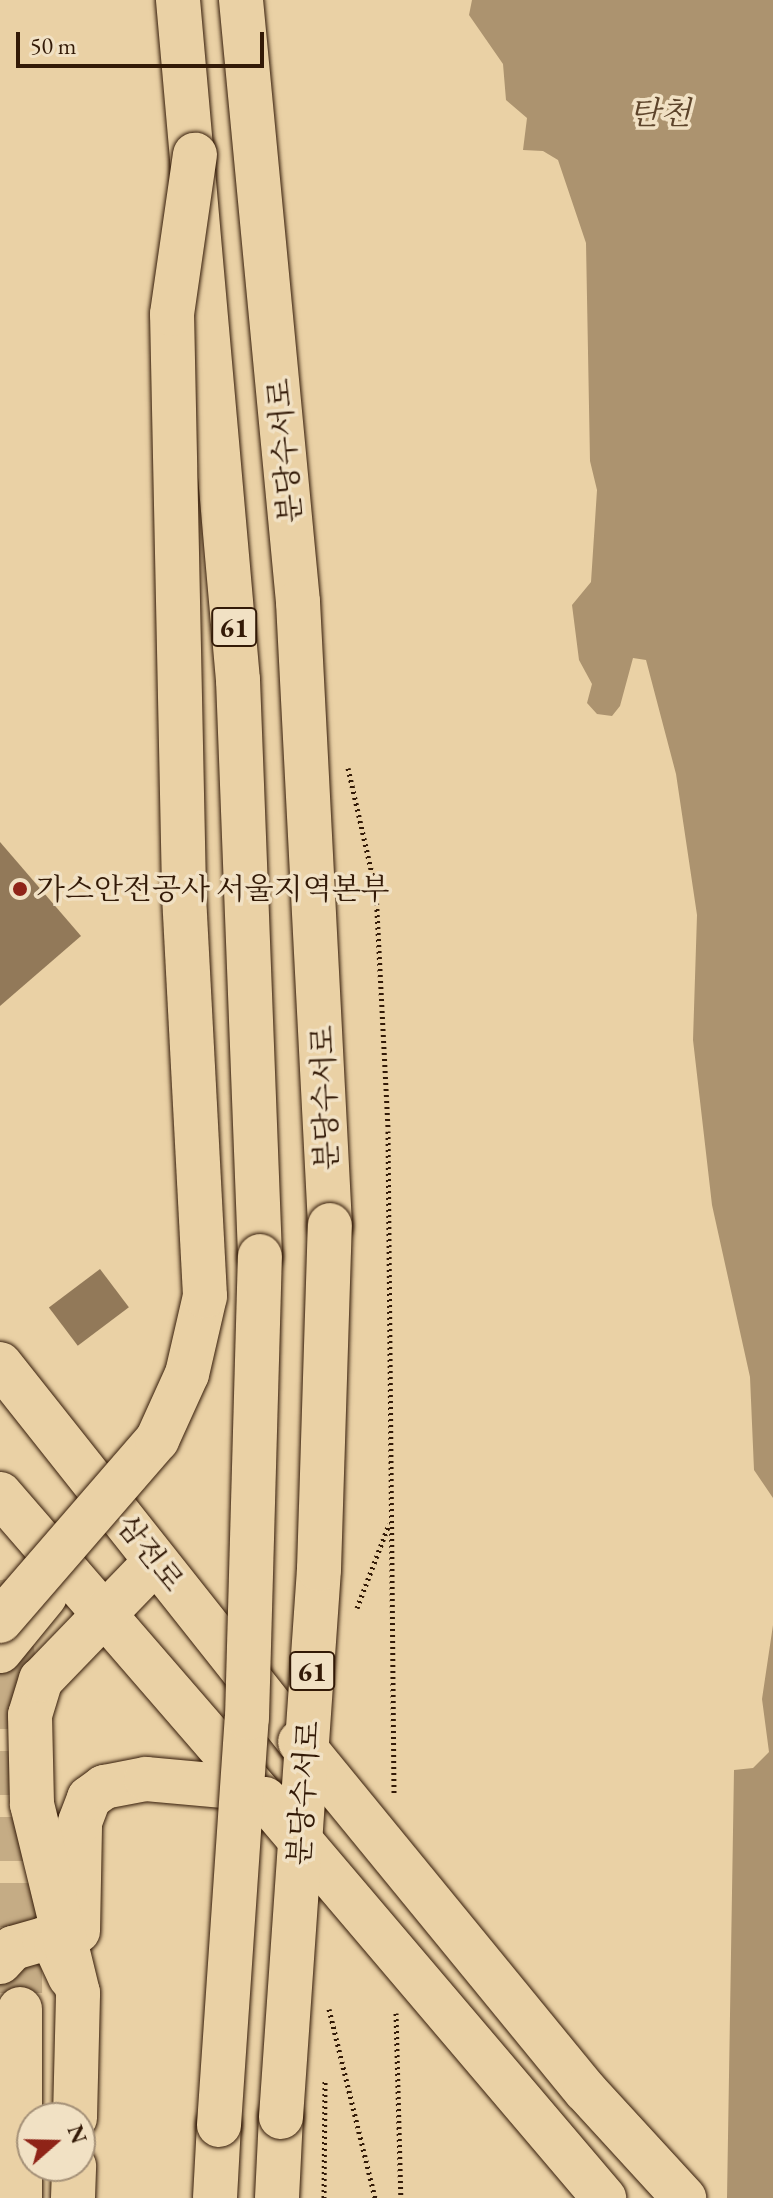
<!DOCTYPE html>
<meta charset="utf-8">
<style>
body{margin:0}
#map{position:relative;width:773px;height:2198px;overflow:hidden;background:#ead1a5;font-family:"EB Garamond","Noto Serif KR",serif}
div>[style]{position:absolute}
.water>*{inset:0;background:#ac936f}
.building>*{inset:0;background:#927959;transform-origin:0 0}
.major-tunnel>*{height:44px;margin-top:-22px;transform-origin:0;background:repeating-linear-gradient(90deg,#c5ac85 0 44px,transparent 0 66px)}
.path>*{height:5px;margin-top:-2.5px;transform-origin:0;background:repeating-linear-gradient(90deg,#331a07 0 2px,transparent 0 6px)}
.roads{filter:drop-shadow(0 0 2px #331a07) drop-shadow(0 0 2px #331a07)}
.major>*{height:44px;margin:-22px;padding:0 22px;transform-origin:22px;border-radius:22px;background:#ead1a5}
.highway>*{height:44px;margin:-22px;padding:0 22px;transform-origin:22px;border-radius:22px;background:#ead1a5}
.bridges{filter:drop-shadow(0 0 2px #331a07) drop-shadow(0 0 2px #331a07)}
.major-bridge>*{height:44px;margin:-22px;padding:0 22px;transform-origin:22px;border-radius:22px;background:#ead1a5}
.highway-bridge>*{height:44px;margin:-22px;padding:0 22px;transform-origin:22px;border-radius:22px;background:#ead1a5}
.dots>*{width:22px;height:22px;translate:-50% -50%;box-sizing:border-box;border:4px solid #f1e1c4;border-radius:50%}
span{translate:-50% -50%;white-space:nowrap;text-align:center;line-height:1.15;-webkit-text-stroke:7px #f1e1c4;paint-order:stroke}
.shield-label span{padding:2px 6px;background:#f1e1c4;border:2px solid;border-radius:6px;-webkit-text-stroke-width:0}
.shield-label{font-size:28px;color:#331a07;font-weight:700}
.street-label{font-size:30px;color:#331a07}
.poi-label{font-size:30px;color:#331a07}
.left{translate:0 -50%;text-align:left}
.water-label{font-size:32px;color:#5d442b;font-style:italic}
.north{position:absolute;left:16px;top:2102px;width:80px;height:80px;box-sizing:border-box;background:#f1e1c4;border:2px solid #a59178;border-radius:50%;rotate:70deg;font-size:22px;font-weight:700;line-height:32px;text-align:center;color:#331a07}
.north::after{content:'';display:block;margin:auto;width:28px;height:36px;background:#8f2418;clip-path:polygon(50% 0,100% 100%,50% 72%,0 100%)}
.scale{position:absolute;left:16px;top:32px;width:248px;height:36px;box-sizing:border-box;border:4px solid #331a07;border-top:0;padding-left:10px;font-size:24px;line-height:28px;white-space:nowrap;color:#331a07;-webkit-text-stroke:6px #f1e1c4;paint-order:stroke}
</style>
<div id="map">
<div class="water">
<div style="clip-path:polygon(472px 0,773px 0,773px 1498px,754px 1470px,750px 1377px,712px 1205px,693px 1040px,697px 915px,676px 774px,646px 660px,633px 658px,620px 706px,612px 716px,597px 714px,587px 703px,592px 684px,579px 660px,572px 605px,591px 582px,597px 490px,590px 461px,586px 243px,558px 160px,543px 151px,523px 150px,527px 118px,506px 100px,503px 64px,469px 15px)"></div>
<div style="clip-path:polygon(773px 1625px,773px 2198px,727px 2198px,734px 1770px,753px 1768px,769px 1752px,762px 1699px)"></div>
</div>
<div class="building">
<div style="clip-path:polygon(0 842px,81px 936px,0 1006px)"></div>
<div style="left:100px;top:1269px;width:48px;height:64px;rotate:53deg"></div>
</div>
<div class="major-tunnel">
<div style="left:0;top:1580px;width:107px;rotate:80.3deg"></div>
<div style="left:18px;top:1685px;width:324px;rotate:89.6deg"></div>
</div>
<div class="path">
<div style="left:348px;top:768px;width:126px;rotate:77.2deg"></div>
<div style="left:376px;top:891px;width:240px;rotate:87.1deg"></div>
<div style="left:388px;top:1131px;width:664px;rotate:89.48deg"></div>
<div style="left:357px;top:1608px;width:90px;rotate:-69.1deg"></div>
<div style="left:329px;top:2009px;width:195px;rotate:76.3deg"></div>
<div style="left:396px;top:2013px;width:185px;rotate:88.5deg"></div>
<div style="left:324px;top:2198px;width:119px;rotate:-89.5deg"></div>
</div>
<div class="roads">
<div class="major">
<div style="left:0;top:1364px;width:483px;rotate:51.6deg"></div>
<div style="left:0;top:1494px;width:397px;rotate:49.1deg"></div>
<div style="left:0;top:1651px;width:71px;rotate:-50.7deg"></div>
<div style="left:78px;top:1931px;width:109px;rotate:-88.9deg"></div>
<div style="left:80px;top:1822px;width:26px;rotate:-69deg"></div>
<div style="left:89px;top:1798px;width:19px;rotate:-36deg"></div>
<div style="left:104px;top:1787px;width:43px;rotate:-10.8deg"></div>
<div style="left:146px;top:1779px;width:109px;rotate:5.2deg"></div>
<div style="left:0;top:1962px;width:19px;rotate:-47deg"></div>
<div style="left:13px;top:1948px;width:32px;rotate:-16deg"></div>
<div style="left:44px;top:1939px;width:14px;rotate:34deg"></div>
<div style="left:56px;top:1947px;width:33px;rotate:65deg"></div>
<div style="left:20px;top:2009px;width:189px;rotate:90deg"></div>
<div style="left:75px;top:2118px;width:125px;rotate:-88.6deg"></div>
<div style="left:78px;top:1993px;width:195px;rotate:-103.7deg"></div>
<div style="left:32px;top:1804px;width:89px;rotate:-91.3deg"></div>
<div style="left:30px;top:1715px;width:37px;rotate:-73deg"></div>
<div style="left:41px;top:1680px;width:165px;rotate:-46deg"></div>
<div style="left:73px;top:2198px;width:32px;rotate:-88deg"></div>
</div>
<div class="highway">
<div style="left:178px;top:0;width:683px;rotate:84.96deg"></div>
<div style="left:238px;top:680px;width:576px;rotate:87.81deg"></div>
<div style="left:241px;top:0;width:605px;rotate:84.59deg"></div>
<div style="left:298px;top:602px;width:624px;rotate:87.06deg"></div>
<div style="left:215px;top:2198px;width:73px;rotate:-86.9deg"></div>
<div style="left:277px;top:2198px;width:81px;rotate:-87.2deg"></div>
</div>
</div>
<div class="bridges">
<div class="major-bridge">
<div style="left:300px;top:1742px;width:450px;rotate:50.7deg"></div>
<div style="left:585px;top:2090px;width:147px;rotate:47.5deg"></div>
<div style="left:265px;top:1799px;width:524px;rotate:49.65deg"></div>
</div>
<div class="highway-bridge">
<div style="left:0;top:1621px;width:240px;rotate:-49.1deg"></div>
<div style="left:157px;top:1440px;width:72px;rotate:-65.6deg"></div>
<div style="left:187px;top:1374px;width:80px;rotate:-77deg"></div>
<div style="left:205px;top:1296px;width:407px;rotate:-93deg"></div>
<div style="left:184px;top:890px;width:576px;rotate:-91.19deg"></div>
<div style="left:172px;top:314px;width:161px;rotate:-81.8deg"></div>
<div style="left:281px;top:2117px;width:549px;rotate:-86.03deg"></div>
<div style="left:319px;top:1569px;width:344px;rotate:-88.2deg"></div>
<div style="left:219px;top:2125px;width:408px;rotate:-86.1deg"></div>
<div style="left:247px;top:1718px;width:462px;rotate:-88.4deg"></div>
</div>
</div>
<div class="dots">
<div style="left:20px;top:889px;background:#8f2418"></div>
</div>
<div class="shield-label">
<span style="left:234px;top:627px">61</span>
<span style="left:312px;top:1671px">61</span>
</div>
<div class="street-label">
<span style="left:285px;top:451px;rotate:-95deg">분당수서로</span>
<span style="left:325px;top:1098px;rotate:-92deg">분당수서로</span>
<span style="left:150px;top:1553px;rotate:52deg">삼전로</span>
<span style="left:304px;top:1793px;rotate:-86deg">분당수서로</span>
</div>
<div class="poi-label">
<span class="left" style="left:36px;top:889px">가스안전공사 서울지역본부</span>
</div>
<div class="water-label">
<span style="left:660px;top:113px">탄천</span>
</div>
<div class="north">N</div>
<div class="scale">50 m</div>
</div>
